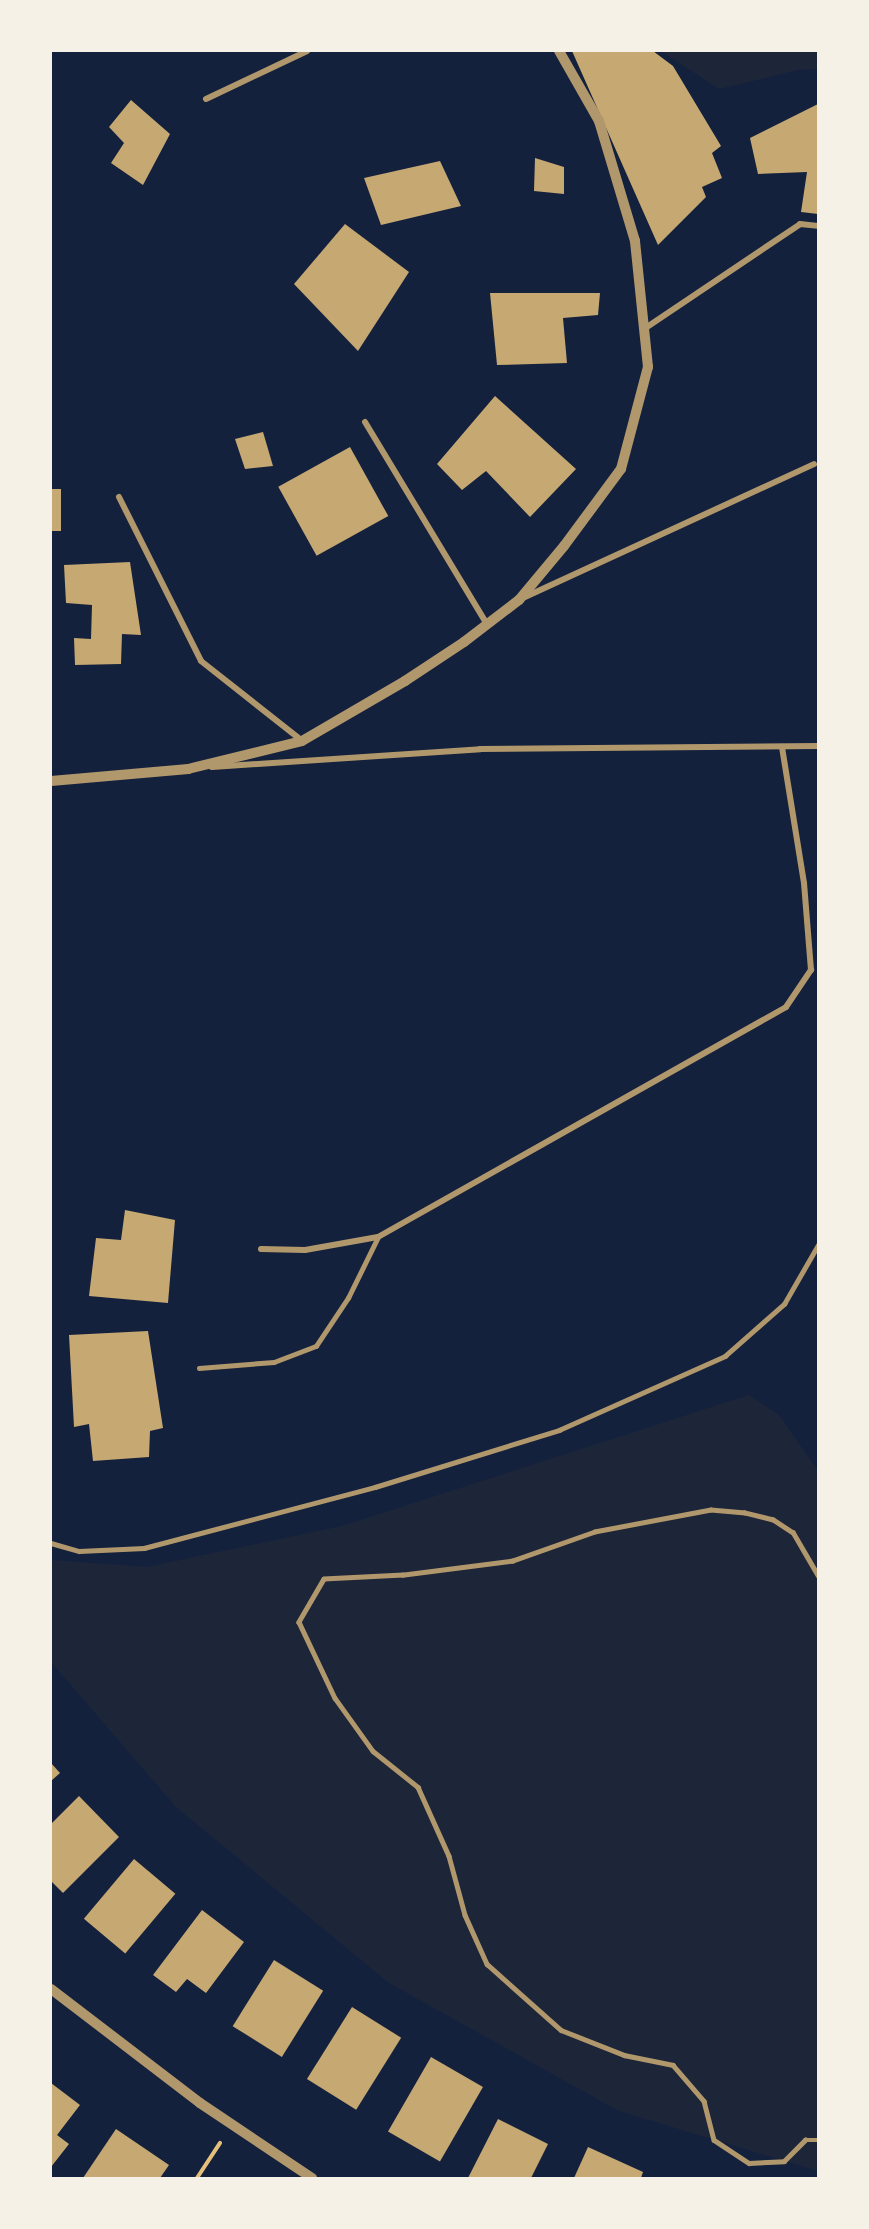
<!DOCTYPE html>
<style>
body{margin:0}
#map{position:relative;width:869px;height:2229px;overflow:hidden;background:#14213d;font-family:"Space Grotesk",sans-serif}
div>[style]{position:absolute}
.green>*{inset:0;background:#1d2539}
.building>*{inset:0;background:#c6a872;transform-origin:0 0}
.path>*{height:4px;margin:-2px;padding:0 2px;transform-origin:2px;border-radius:2px;background:#e5c07b}
.service>*{height:4.5px;margin:-2.25px;padding:0 2.25px;transform-origin:2.25px;border-radius:2.25px;background:#b1986c}
.minor>*{height:6px;margin:-3px;padding:0 3px;transform-origin:3px;border-radius:3px;background:#b1986c}
.tertiary>*{height:10px;margin:-5px;padding:0 5px;transform-origin:5px;border-radius:5px;background:#b1986c}
span{translate:-50% -50%;white-space:nowrap;text-align:center;line-height:1.15;-webkit-text-stroke:6px #f6f1e7;paint-order:stroke}
.frame{position:absolute;inset:0;border:52px solid #f6f1e7;pointer-events:none}
</style>
<div id="map">
<div class="green">
<div style="clip-path:polygon(661px 51px,818px 51px,818px 69px,798px 70px,719px 89px)"></div>
<div style="clip-path:polygon(749px 1395px,779px 1415px,818px 1471px,818px 2171px,619px 2111px,389px 1983px,176px 1807px,51px 1662px,51px 1560px,147px 1567px,342px 1526px)"></div>
</div>
<div class="building">
<div style="clip-path:polygon(572px 51px,653px 51px,673px 66px,721px 146px,712px 153px,722px 178px,702px 187px,706px 197px,658px 245px)"></div>
<div style="clip-path:polygon(131px 100px,170px 134px,143px 185px,111px 163px,124px 143px,109px 127px)"></div>
<div style="clip-path:polygon(818px 104px,818px 214px,801px 212px,807px 172px,758px 174px,750px 138px)"></div>
<div style="clip-path:polygon(535px 158px,564px 167px,564px 194px,534px 191px)"></div>
<div style="clip-path:polygon(440px 161px,461px 206px,381px 225px,364px 178px)"></div>
<div style="clip-path:polygon(345px 224px,409px 272px,358px 351px,294px 284px)"></div>
<div style="clip-path:polygon(490px 293px,600px 293px,598px 315px,563px 318px,567px 363px,497px 365px)"></div>
<div style="clip-path:polygon(495px 396px,576px 469px,530px 517px,486px 471px,462px 490px,437px 464px)"></div>
<div style="clip-path:polygon(263px 432px,273px 466px,245px 469px,235px 439px)"></div>
<div style="left:350px;top:447px;width:79px;height:82px;rotate:61deg"></div>
<div style="left:61px;top:489px;width:42px;height:10px;rotate:90deg"></div>
<div style="clip-path:polygon(130px 562px,141px 635px,122px 634px,121px 664px,75px 665px,74px 638px,91px 639px,92px 605px,66px 603px,64px 565px)"></div>
<div style="clip-path:polygon(125px 1210px,175px 1220px,168px 1303px,89px 1296px,96px 1238px,121px 1240px)"></div>
<div style="clip-path:polygon(148px 1331px,163px 1428px,150px 1431px,149px 1457px,93px 1461px,89px 1424px,74px 1427px,69px 1335px)"></div>
<div style="clip-path:polygon(51px 1763px,60px 1773px,51px 1781px)"></div>
<div style="clip-path:polygon(79px 1796px,119px 1837px,63px 1893px,51px 1881px,51px 1824px)"></div>
<div style="left:134px;top:1859px;width:54px;height:78px;rotate:40deg"></div>
<div style="clip-path:polygon(202px 1910px,244px 1942px,206px 1993px,187px 1979px,176px 1992px,153px 1975px)"></div>
<div style="left:274px;top:1960px;width:58px;height:78px;rotate:32deg"></div>
<div style="left:352px;top:2007px;width:58px;height:85px;rotate:32deg"></div>
<div style="left:431px;top:2057px;width:60px;height:86px;rotate:30deg"></div>
<div style="clip-path:polygon(51px 2083px,80px 2105px,57px 2135px,69px 2144px,51px 2167px)"></div>
<div style="clip-path:polygon(498px 2119px,548px 2144px,531px 2178px,468px 2178px)"></div>
<div style="clip-path:polygon(116px 2129px,169px 2165px,160px 2178px,83px 2178px)"></div>
<div style="clip-path:polygon(588px 2147px,643px 2172px,641px 2178px,574px 2178px)"></div>
</div>
<div class="path">
<div style="left:197px;top:2178px;width:42px;rotate:-56.7deg"></div>
</div>
<div class="service">
<div style="left:199px;top:1368px;width:75px;rotate:-4.6deg"></div>
<div style="left:274px;top:1362px;width:45px;rotate:-20.9deg"></div>
<div style="left:316px;top:1346px;width:58px;rotate:-56.3deg"></div>
<div style="left:348px;top:1298px;width:68px;rotate:-63.8deg"></div>
<div style="left:51px;top:1543px;width:29px;rotate:16deg"></div>
<div style="left:79px;top:1551px;width:65px;rotate:-2.6deg"></div>
<div style="left:144px;top:1548px;width:239px;rotate:-14.8deg"></div>
<div style="left:375px;top:1487px;width:193px;rotate:-17.2deg"></div>
<div style="left:559px;top:1430px;width:182px;rotate:-24deg"></div>
<div style="left:725px;top:1356px;width:79px;rotate:-41.4deg"></div>
<div style="left:784px;top:1304px;width:68px;rotate:-60deg"></div>
<div style="left:818px;top:1576px;width:50px;rotate:-120.2deg"></div>
<div style="left:793px;top:1533px;width:24px;rotate:-147deg"></div>
<div style="left:773px;top:1520px;width:29px;rotate:-166deg"></div>
<div style="left:745px;top:1513px;width:34px;rotate:-175deg"></div>
<div style="left:711px;top:1510px;width:118px;rotate:169.3deg"></div>
<div style="left:595px;top:1532px;width:87px;rotate:160.5deg"></div>
<div style="left:513px;top:1561px;width:111px;rotate:172.7deg"></div>
<div style="left:403px;top:1575px;width:79px;rotate:177.1deg"></div>
<div style="left:324px;top:1579px;width:50px;rotate:120.2deg"></div>
<div style="left:299px;top:1622px;width:84px;rotate:64.7deg"></div>
<div style="left:335px;top:1698px;width:65px;rotate:54.4deg"></div>
<div style="left:373px;top:1751px;width:58px;rotate:38.7deg"></div>
<div style="left:418px;top:1787px;width:76px;rotate:65.8deg"></div>
<div style="left:449px;top:1856px;width:61px;rotate:74.8deg"></div>
<div style="left:465px;top:1915px;width:54px;rotate:65.8deg"></div>
<div style="left:487px;top:1964px;width:99px;rotate:41.7deg"></div>
<div style="left:561px;top:2030px;width:68px;rotate:21.6deg"></div>
<div style="left:624px;top:2055px;width:50px;rotate:11.5deg"></div>
<div style="left:673px;top:2065px;width:48px;rotate:49.3deg"></div>
<div style="left:704px;top:2101px;width:40px;rotate:75.6deg"></div>
<div style="left:714px;top:2140px;width:42px;rotate:33.3deg"></div>
<div style="left:749px;top:2163px;width:35px;rotate:-3deg"></div>
<div style="left:784px;top:2161px;width:30px;rotate:-45deg"></div>
<div style="left:805px;top:2140px;width:13px"></div>
</div>
<div class="minor">
<div style="left:206px;top:99px;width:112px;rotate:-25.4deg"></div>
<div style="left:644px;top:329px;width:188px;rotate:-33.9deg"></div>
<div style="left:800px;top:224px;width:18px;rotate:6deg"></div>
<div style="left:365px;top:422px;width:236px;rotate:58.9deg"></div>
<div style="left:119px;top:497px;width:183px;rotate:63.4deg"></div>
<div style="left:201px;top:661px;width:127px;rotate:38.3deg"></div>
<div style="left:525px;top:597px;width:318px;rotate:-24.7deg"></div>
<div style="left:212px;top:767px;width:269px;rotate:-3.8deg"></div>
<div style="left:480px;top:749px;width:338px;rotate:-0.5deg"></div>
<div style="left:261px;top:1249px;width:44px;rotate:1.3deg"></div>
<div style="left:305px;top:1250px;width:74px;rotate:-10.1deg"></div>
<div style="left:378px;top:1237px;width:468px;rotate:-29.4deg"></div>
<div style="left:786px;top:1007px;width:45px;rotate:-56deg"></div>
<div style="left:811px;top:970px;width:87px;rotate:-94.6deg"></div>
<div style="left:804px;top:883px;width:138px;rotate:-99.2deg"></div>
</div>
<div class="tertiary">
<div style="left:51px;top:781px;width:138px;rotate:-5deg"></div>
<div style="left:188px;top:769px;width:117px;rotate:-13.8deg"></div>
<div style="left:302px;top:741px;width:119px;rotate:-30.2deg"></div>
<div style="left:405px;top:681px;width:71px;rotate:-33.5deg"></div>
<div style="left:464px;top:642px;width:69px;rotate:-37.4deg"></div>
<div style="left:519px;top:600px;width:70px;rotate:-50.2deg"></div>
<div style="left:564px;top:546px;width:96px;rotate:-53.5deg"></div>
<div style="left:621px;top:469px;width:106px;rotate:-75.2deg"></div>
<div style="left:648px;top:367px;width:127px;rotate:-95.9deg"></div>
<div style="left:635px;top:241px;width:125px;rotate:-106.7deg"></div>
<div style="left:599px;top:121px;width:81px;rotate:-119.7deg"></div>
<div style="left:51px;top:1989px;width:188px;rotate:37.4deg"></div>
<div style="left:200px;top:2103px;width:135px;rotate:33.8deg"></div>
</div>
<div class="frame"></div>
</div>
